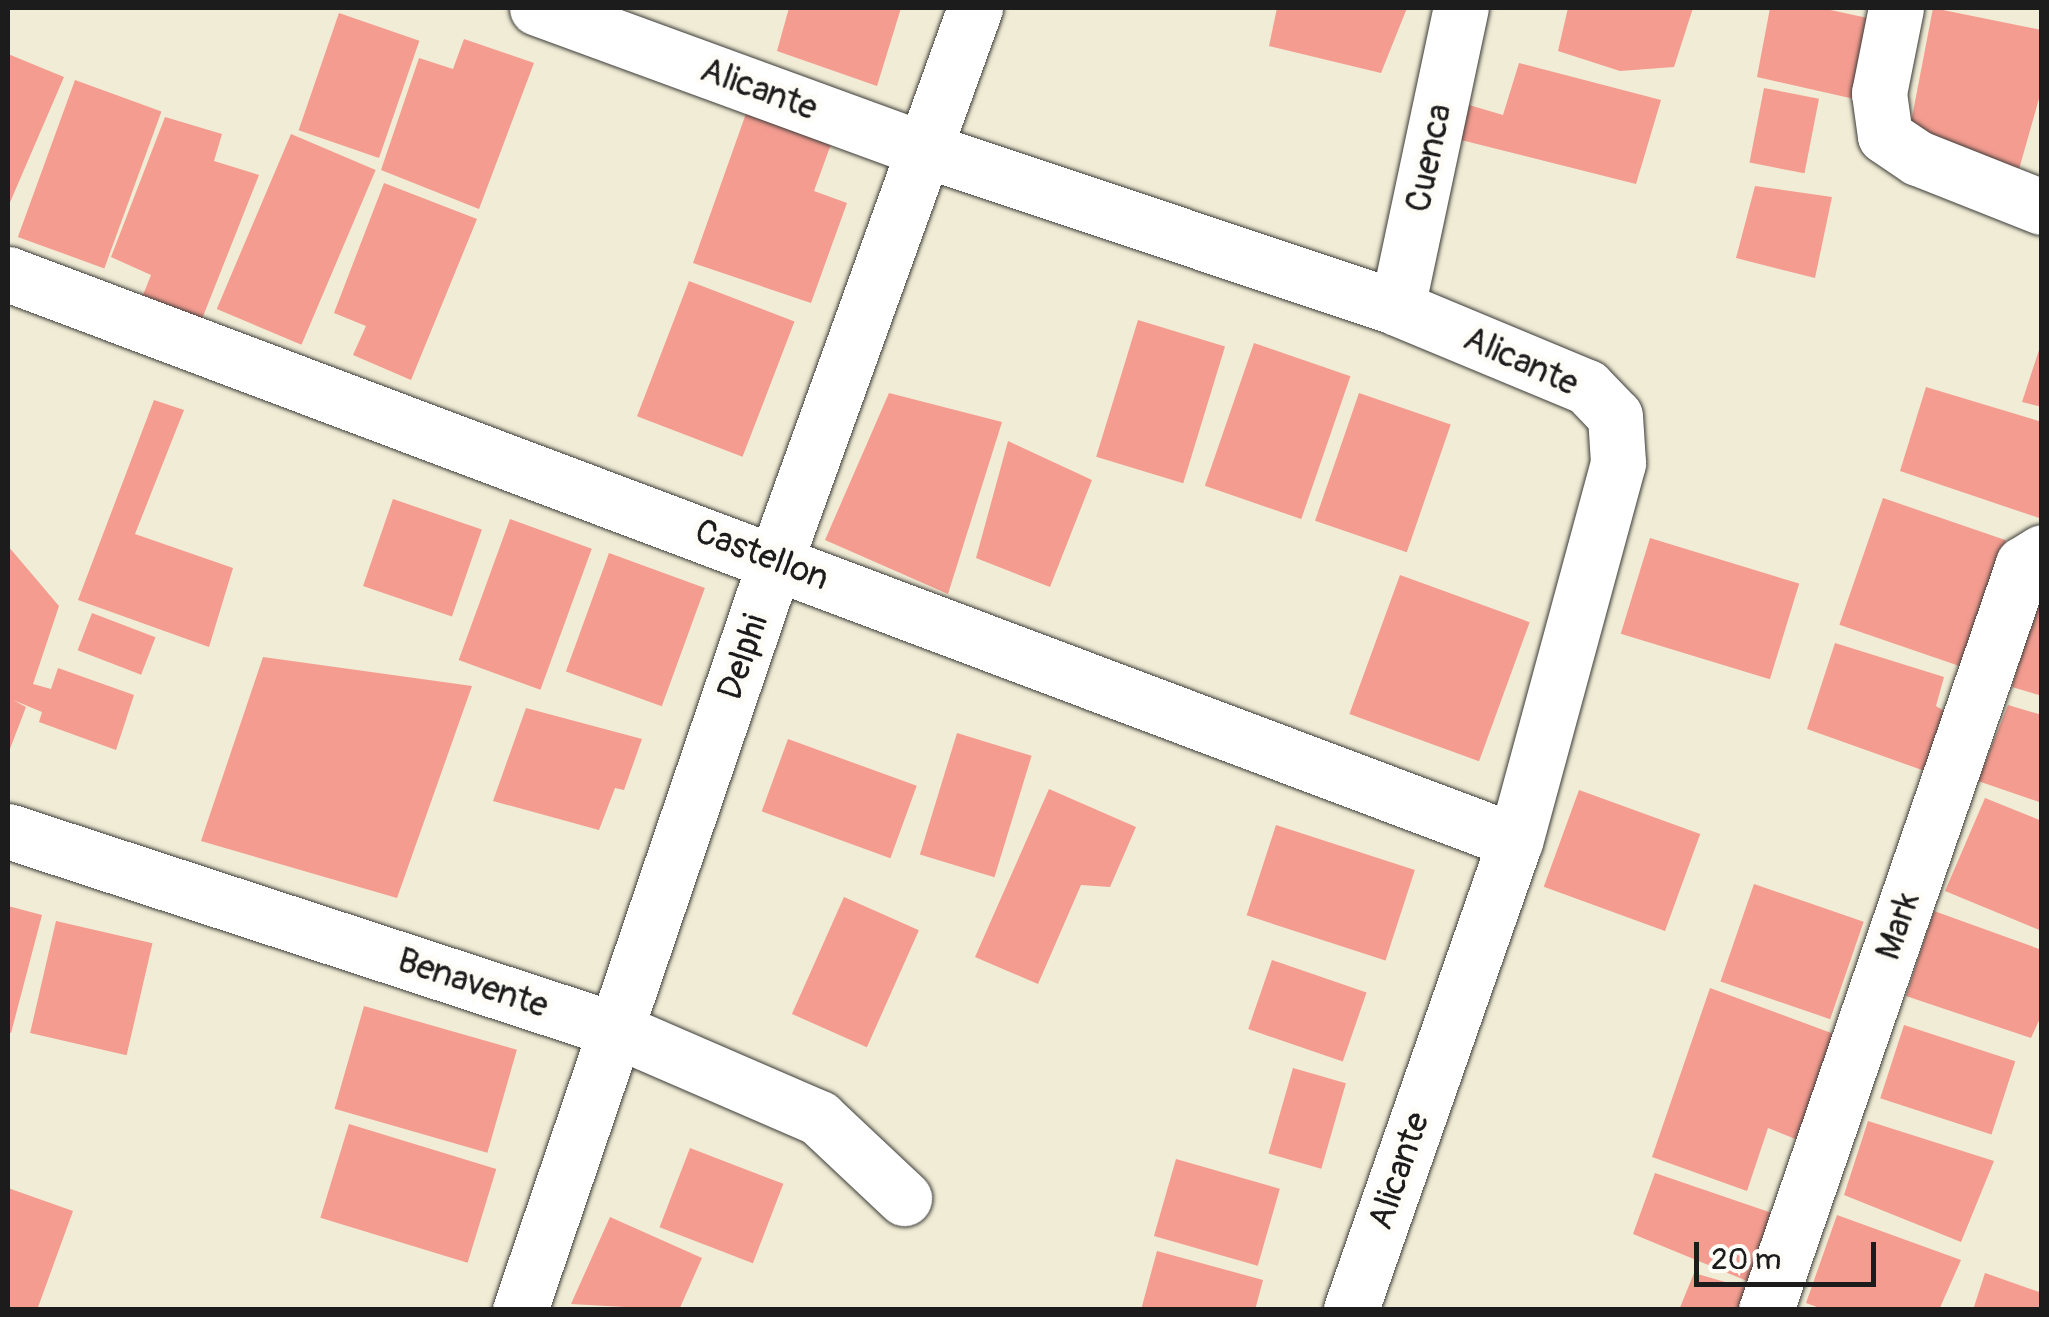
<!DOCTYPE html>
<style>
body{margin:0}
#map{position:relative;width:2049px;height:1317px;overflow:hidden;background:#f0ecd5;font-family:Pangolin,sans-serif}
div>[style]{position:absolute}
.building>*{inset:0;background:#f49c90;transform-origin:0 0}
.roads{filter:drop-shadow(0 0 2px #3c3b38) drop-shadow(0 0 2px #3c3b38)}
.minor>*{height:55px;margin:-27.5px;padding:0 27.5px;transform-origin:27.5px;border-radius:27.5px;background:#fff}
span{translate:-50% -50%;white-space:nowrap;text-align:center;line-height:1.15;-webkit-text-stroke:10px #fdfcf7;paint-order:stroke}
.street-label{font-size:35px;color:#1c1c1c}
.frame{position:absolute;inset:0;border:10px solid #1c1c1c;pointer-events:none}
.scale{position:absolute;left:1694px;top:1242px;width:182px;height:45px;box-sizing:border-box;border:5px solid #1c1c1c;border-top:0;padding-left:12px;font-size:30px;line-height:35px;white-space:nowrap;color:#1c1c1c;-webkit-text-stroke:8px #fdfcf7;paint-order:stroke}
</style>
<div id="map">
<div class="building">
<div style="clip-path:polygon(789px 8px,901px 8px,877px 86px,777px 51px)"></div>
<div style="clip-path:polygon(1277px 8px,1407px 8px,1381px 73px,1269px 46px)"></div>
<div style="clip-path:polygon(1568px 8px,1693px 8px,1674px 67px,1620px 71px,1558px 51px)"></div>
<div style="clip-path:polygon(1770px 8px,1821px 8px,1877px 20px,1872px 103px,1757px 77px)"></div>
<div style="clip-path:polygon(1933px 8px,2042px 30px,2042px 88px,2016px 180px,1909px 133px)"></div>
<div style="left:339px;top:13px;width:85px;height:124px;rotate:19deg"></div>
<div style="clip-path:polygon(464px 39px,534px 63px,479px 209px,381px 170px,419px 58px,453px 69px)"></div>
<div style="clip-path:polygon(8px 54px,64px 77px,8px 207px)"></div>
<div style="clip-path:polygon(1519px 63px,1661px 100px,1636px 184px,1449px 137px,1459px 102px,1503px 115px)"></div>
<div style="left:75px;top:80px;width:92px;height:167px;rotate:20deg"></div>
<div style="left:1764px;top:88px;width:56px;height:76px;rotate:11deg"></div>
<div style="clip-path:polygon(749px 105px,835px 133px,814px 191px,847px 203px,811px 303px,693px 263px)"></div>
<div style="clip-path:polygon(165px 117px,222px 134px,214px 161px,259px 175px,202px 319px,143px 295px,151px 275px,111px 257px)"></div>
<div style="left:291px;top:134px;width:92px;height:190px;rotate:23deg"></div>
<div style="clip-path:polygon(384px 183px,477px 219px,411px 380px,353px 355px,366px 326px,334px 313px)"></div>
<div style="clip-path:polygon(1755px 186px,1832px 197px,1815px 278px,1736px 258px)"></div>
<div style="left:689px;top:281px;width:113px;height:145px;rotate:21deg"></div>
<div style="left:1138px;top:320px;width:91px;height:143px;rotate:17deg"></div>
<div style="left:1254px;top:343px;width:102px;height:151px;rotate:19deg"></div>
<div style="clip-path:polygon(2041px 344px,2042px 344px,2042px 407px,2022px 402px)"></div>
<div style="clip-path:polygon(1926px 387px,2042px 422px,2042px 519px,1900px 471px)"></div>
<div style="clip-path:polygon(889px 393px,1002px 422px,948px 594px,825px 540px)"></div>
<div style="left:1359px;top:393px;width:97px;height:135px;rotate:19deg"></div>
<div style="clip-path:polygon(154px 400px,184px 410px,135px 534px,233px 568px,209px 647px,78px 600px)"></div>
<div style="clip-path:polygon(1008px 441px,1092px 480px,1050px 587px,976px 558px)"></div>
<div style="left:1883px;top:498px;width:130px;height:134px;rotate:19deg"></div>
<div style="left:393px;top:499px;width:94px;height:92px;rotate:19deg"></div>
<div style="left:510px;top:519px;width:87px;height:150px;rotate:20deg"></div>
<div style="left:1650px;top:538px;width:156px;height:100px;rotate:17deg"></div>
<div style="clip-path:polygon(8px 546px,59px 606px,33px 684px,51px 689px,58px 668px,134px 695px,116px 750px,39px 722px,42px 712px,13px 700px,26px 707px,8px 754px)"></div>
<div style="left:609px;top:553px;width:102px;height:126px;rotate:20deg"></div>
<div style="left:1400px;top:575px;width:138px;height:148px;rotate:20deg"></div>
<div style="clip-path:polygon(2041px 589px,2042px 589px,2042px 696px,2012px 687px)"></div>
<div style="left:92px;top:613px;width:68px;height:40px;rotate:21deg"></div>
<div style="clip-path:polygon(1835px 643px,1944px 677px,1936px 706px,1957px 719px,1936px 775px,1807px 729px)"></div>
<div style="clip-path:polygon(263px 657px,472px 686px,397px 898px,201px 841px)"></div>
<div style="clip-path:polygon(2008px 705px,2042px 715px,2042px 803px,1978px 781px)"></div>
<div style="clip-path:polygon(526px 708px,642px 739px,624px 790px,615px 788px,599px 830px,493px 801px)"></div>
<div style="left:957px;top:733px;width:78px;height:127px;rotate:17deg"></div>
<div style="left:788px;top:739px;width:137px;height:77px;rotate:20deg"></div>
<div style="clip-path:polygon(1049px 789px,1136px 827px,1110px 887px,1081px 885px,1038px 984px,975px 957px)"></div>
<div style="left:1579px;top:790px;width:129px;height:103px;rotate:20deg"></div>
<div style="clip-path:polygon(1985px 798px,2042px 821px,2042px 931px,1945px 891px)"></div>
<div style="left:1276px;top:825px;width:146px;height:95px;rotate:18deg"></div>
<div style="left:1754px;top:884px;width:116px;height:103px;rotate:19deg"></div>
<div style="left:844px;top:897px;width:82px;height:128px;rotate:24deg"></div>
<div style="clip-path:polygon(8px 906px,42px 915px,11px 1033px,8px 1032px)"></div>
<div style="clip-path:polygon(1934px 911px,2042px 950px,2042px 1014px,2031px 1038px,1906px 996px)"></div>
<div style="left:56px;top:921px;width:99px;height:115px;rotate:13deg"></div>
<div style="left:1272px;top:960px;width:100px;height:73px;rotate:19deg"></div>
<div style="clip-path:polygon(1710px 988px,1834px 1034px,1803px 1142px,1768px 1128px,1747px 1191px,1652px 1157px)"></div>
<div style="left:364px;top:1006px;width:159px;height:107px;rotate:16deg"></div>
<div style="left:1904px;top:1025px;width:117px;height:77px;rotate:18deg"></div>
<div style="left:1293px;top:1068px;width:55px;height:89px;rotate:16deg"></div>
<div style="clip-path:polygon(1868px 1121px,1994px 1161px,1961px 1242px,1844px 1195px)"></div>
<div style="left:349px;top:1124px;width:154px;height:98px;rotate:17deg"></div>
<div style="left:690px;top:1148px;width:100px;height:85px;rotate:21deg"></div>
<div style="left:1176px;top:1159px;width:108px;height:80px;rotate:16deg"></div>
<div style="clip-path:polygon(1655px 1173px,1772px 1213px,1752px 1283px,1633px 1234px)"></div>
<div style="clip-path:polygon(8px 1188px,73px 1211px,37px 1310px,8px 1310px)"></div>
<div style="clip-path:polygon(1837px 1215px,1961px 1260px,1939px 1310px,1825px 1310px,1806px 1303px)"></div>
<div style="clip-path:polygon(610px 1217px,702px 1258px,679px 1310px,571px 1304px)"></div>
<div style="clip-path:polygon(1157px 1251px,1263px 1280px,1255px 1310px,1141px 1310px)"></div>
<div style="clip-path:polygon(1694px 1273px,1760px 1292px,1754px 1310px,1679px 1310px)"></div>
<div style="clip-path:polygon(1985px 1273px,2042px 1293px,2042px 1310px,1973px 1310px)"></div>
</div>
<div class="roads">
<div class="minor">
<div style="left:537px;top:8px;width:411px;rotate:20.1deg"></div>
<div style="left:923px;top:149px;width:500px;rotate:18.5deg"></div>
<div style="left:1397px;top:308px;width:206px;rotate:22.6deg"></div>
<div style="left:1587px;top:387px;width:40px;rotate:46deg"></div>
<div style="left:1615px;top:416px;width:47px;rotate:86.3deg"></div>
<div style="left:1618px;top:463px;width:392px;rotate:105.2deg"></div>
<div style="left:1515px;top:841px;width:497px;rotate:109.3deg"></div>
<div style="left:1896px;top:8px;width:87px;rotate:101.3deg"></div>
<div style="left:1879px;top:93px;width:43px;rotate:82.1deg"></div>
<div style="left:1885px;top:136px;width:40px;rotate:34deg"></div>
<div style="left:1918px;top:158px;width:133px;rotate:21.6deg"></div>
<div style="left:8px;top:274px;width:1610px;rotate:20.62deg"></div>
<div style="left:1397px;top:308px;width:307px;rotate:-78deg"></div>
<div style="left:8px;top:831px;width:640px;rotate:18.12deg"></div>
<div style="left:616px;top:1030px;width:221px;rotate:23.4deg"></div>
<div style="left:819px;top:1118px;width:117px;rotate:43.3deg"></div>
<div style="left:520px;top:1310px;width:793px;rotate:-71.18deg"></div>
<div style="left:776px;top:559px;width:586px;rotate:-70.14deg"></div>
<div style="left:1766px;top:1310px;width:789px;rotate:-70.99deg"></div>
<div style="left:2023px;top:564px;width:22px;rotate:-32deg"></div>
</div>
</div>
<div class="street-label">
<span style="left:759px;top:89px;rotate:20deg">Alicante</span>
<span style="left:1429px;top:158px;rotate:-78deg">Cuenca</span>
<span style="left:1521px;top:361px;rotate:24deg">Alicante</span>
<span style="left:762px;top:555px;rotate:21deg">Castellon</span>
<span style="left:743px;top:657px;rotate:-71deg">Delphi</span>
<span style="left:1898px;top:926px;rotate:-71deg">Mark</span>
<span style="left:473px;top:983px;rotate:18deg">Benavente</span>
<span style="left:1399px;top:1171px;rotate:-71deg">Alicante</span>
</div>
<div class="frame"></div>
<div class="scale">20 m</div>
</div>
